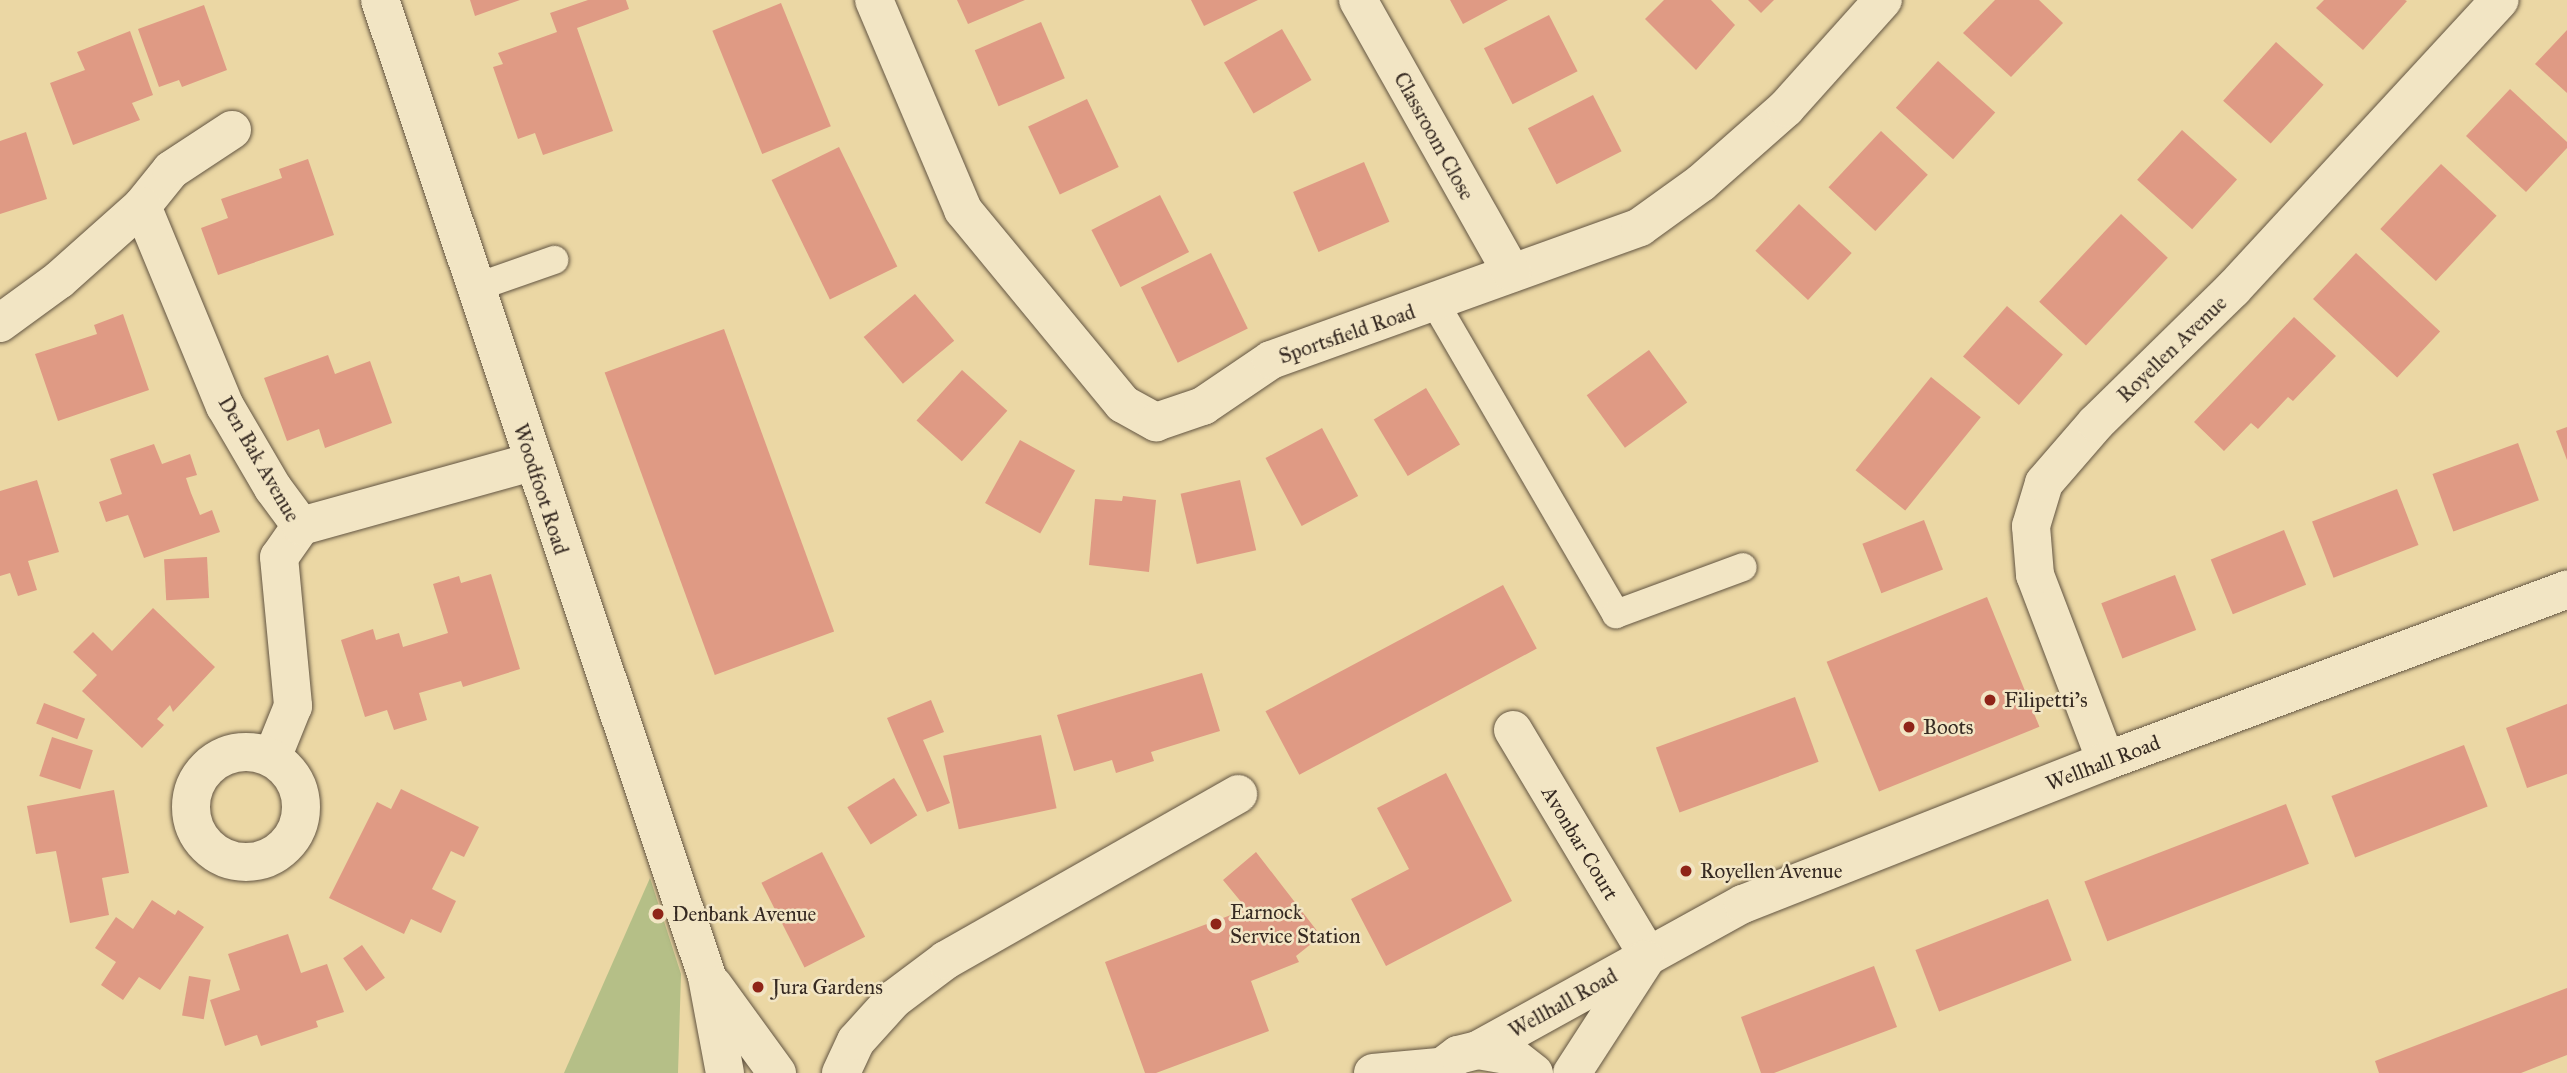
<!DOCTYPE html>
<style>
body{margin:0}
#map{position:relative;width:2567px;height:1073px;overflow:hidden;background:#ebd7a4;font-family:"IM FELL Great Primer",serif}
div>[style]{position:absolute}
.green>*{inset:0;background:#b5bf87}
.building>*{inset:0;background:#df9a84;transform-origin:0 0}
.roads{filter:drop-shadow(0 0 2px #635542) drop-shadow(0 0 2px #635542)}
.service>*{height:28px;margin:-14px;padding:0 14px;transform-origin:14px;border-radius:14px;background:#f2e5c4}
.minor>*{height:38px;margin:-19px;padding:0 19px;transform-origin:19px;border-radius:19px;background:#f2e5c4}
.minor>.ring{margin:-19px;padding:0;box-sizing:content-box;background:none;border:38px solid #f2e5c4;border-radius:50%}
.tertiary>*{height:38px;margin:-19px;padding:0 19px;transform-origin:19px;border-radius:19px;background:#f2e5c4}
.dots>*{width:19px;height:19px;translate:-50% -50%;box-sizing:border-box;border:4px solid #f2e5c4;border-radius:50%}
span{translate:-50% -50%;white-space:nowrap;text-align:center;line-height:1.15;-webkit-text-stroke:5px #f2e5c4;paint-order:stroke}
.street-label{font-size:21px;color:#362a22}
.poi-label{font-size:21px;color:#362a22}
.left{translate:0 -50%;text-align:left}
</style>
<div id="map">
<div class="green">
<div style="clip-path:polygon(650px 878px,681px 974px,678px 1073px,564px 1073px)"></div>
</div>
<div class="building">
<div style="clip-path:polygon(470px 0,520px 0,475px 16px)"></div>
<div style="clip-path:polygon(588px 0,626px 0,629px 9px,577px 28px,613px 131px,543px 155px,535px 133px,518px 139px,493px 67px,503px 64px,498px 53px,557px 32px,550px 13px)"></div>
<div style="clip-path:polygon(957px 0,1025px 0,968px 24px)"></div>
<div style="clip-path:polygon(1191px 0,1258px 0,1204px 26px)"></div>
<div style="clip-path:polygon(1450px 0,1508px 0,1463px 24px)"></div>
<div style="clip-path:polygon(1664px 0,1711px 0,1735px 25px,1696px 70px,1645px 19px)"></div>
<div style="clip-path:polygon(1748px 0,1774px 0,1761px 13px)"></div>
<div style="clip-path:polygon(1995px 0,2039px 0,2063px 23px,2011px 77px,1963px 33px)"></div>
<div style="clip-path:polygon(2324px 0,2405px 0,2407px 1px,2363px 50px,2316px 8px)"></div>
<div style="left:781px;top:3px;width:133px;height:74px;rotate:68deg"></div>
<div style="clip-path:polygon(204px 5px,227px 70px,182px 87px,179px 80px,159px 87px,138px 29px)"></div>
<div style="left:1549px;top:15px;width:63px;height:73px;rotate:63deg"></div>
<div style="left:1041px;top:22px;width:61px;height:72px;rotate:67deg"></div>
<div style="left:1282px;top:29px;width:59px;height:67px;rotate:60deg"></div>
<div style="clip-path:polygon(2567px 30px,2567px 93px,2535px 64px)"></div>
<div style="clip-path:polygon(130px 31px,153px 95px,132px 103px,140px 120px,73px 145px,50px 83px,85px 70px,77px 52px)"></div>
<div style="left:2276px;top:42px;width:64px;height:79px;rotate:42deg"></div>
<div style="left:1938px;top:61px;width:77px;height:63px;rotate:42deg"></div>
<div style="clip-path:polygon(2510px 89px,2567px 142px,2567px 148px,2526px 192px,2466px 136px)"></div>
<div style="left:1593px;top:95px;width:63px;height:73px;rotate:63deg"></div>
<div style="left:1087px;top:99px;width:75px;height:65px;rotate:65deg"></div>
<div style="left:2182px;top:130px;width:74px;height:67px;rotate:42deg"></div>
<div style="left:1881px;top:131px;width:64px;height:77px;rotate:43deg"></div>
<div style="clip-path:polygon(26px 132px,47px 199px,0 214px,0 141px)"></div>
<div style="left:839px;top:147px;width:133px;height:75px;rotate:64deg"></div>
<div style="clip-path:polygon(308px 159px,334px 235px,218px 275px,201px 228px,228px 218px,221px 199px,282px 178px,279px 169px)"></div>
<div style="left:1364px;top:162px;width:65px;height:77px;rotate:67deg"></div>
<div style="left:2441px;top:164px;width:76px;height:89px;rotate:43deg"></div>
<div style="left:1160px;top:195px;width:64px;height:77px;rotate:63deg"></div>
<div style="left:1799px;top:204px;width:72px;height:64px;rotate:43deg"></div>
<div style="left:2121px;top:214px;width:64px;height:120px;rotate:43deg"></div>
<div style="left:1211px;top:253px;width:84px;height:78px;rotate:64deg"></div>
<div style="left:2356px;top:253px;width:115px;height:63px;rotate:43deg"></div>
<div style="left:915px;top:294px;width:61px;height:67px;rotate:50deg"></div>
<div style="left:2007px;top:306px;width:74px;height:67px;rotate:41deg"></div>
<div style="clip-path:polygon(123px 314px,149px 390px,58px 421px,35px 354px,97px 334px,94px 325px)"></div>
<div style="clip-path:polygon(2294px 317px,2336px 356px,2293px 401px,2288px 397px,2258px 429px,2251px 423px,2224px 451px,2194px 422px)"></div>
<div style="left:724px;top:329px;width:322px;height:127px;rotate:70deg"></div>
<div style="left:1649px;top:350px;width:65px;height:77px;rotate:54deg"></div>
<div style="clip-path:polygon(328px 355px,335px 374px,370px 361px,392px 423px,325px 448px,319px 429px,287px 441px,264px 378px)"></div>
<div style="left:962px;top:370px;width:61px;height:68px;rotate:42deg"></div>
<div style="left:1931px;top:377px;width:64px;height:120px;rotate:39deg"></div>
<div style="left:1426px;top:388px;width:66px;height:61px;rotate:59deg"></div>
<div style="clip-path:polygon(2567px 427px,2567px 460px,2556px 431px)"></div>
<div style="left:1322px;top:428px;width:77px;height:64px;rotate:62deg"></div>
<div style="left:1020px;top:440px;width:63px;height:72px;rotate:29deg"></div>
<div style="left:2518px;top:443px;width:61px;height:91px;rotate:70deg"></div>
<div style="clip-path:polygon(154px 444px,162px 464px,190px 454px,197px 475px,186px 478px,191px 493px,200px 515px,212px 510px,220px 532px,144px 558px,128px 515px,106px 522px,99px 502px,122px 494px,110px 459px)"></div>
<div style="clip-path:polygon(37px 480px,59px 552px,28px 561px,37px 590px,18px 596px,10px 573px,0 576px,0 491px)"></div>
<div style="left:1240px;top:480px;width:72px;height:61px;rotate:77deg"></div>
<div style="left:2397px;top:489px;width:60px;height:91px;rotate:69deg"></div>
<div style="clip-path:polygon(1123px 496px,1156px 500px,1149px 572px,1089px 565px,1095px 499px,1122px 501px)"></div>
<div style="left:1924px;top:520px;width:53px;height:66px;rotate:69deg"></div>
<div style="left:2284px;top:530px;width:59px;height:79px;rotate:68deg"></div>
<div style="left:207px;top:557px;width:41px;height:43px;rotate:87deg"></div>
<div style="clip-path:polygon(491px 574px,520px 669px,463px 687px,461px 681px,419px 693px,427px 720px,394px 730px,387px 710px,365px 717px,341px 640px,373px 629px,376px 640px,399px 633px,403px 647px,448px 633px,433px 584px,459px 576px,461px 583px)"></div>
<div style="left:2175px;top:575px;width:59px;height:79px;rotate:69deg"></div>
<div style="left:1503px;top:585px;width:72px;height:269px;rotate:62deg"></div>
<div style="left:1987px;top:597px;width:140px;height:173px;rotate:68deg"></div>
<div style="clip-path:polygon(153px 608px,215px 667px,173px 712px,170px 705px,157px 719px,164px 725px,142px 748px,82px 691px,97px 675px,73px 652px,93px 632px,112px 651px)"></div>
<div style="clip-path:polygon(1202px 673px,1220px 731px,1151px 752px,1154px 761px,1116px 773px,1112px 760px,1074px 771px,1057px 715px)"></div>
<div style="left:1795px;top:697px;width:69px;height:148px;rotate:70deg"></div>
<div style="clip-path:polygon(931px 700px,944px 732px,923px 740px,950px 803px,927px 812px,887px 718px)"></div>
<div style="left:44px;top:703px;width:44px;height:22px;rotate:21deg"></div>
<div style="clip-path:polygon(2567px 704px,2567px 774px,2527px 788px,2506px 728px)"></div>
<div style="left:1041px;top:735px;width:75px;height:100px;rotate:78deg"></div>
<div style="left:52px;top:737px;width:43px;height:41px;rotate:18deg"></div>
<div style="left:2464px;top:745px;width:66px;height:142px;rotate:69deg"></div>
<div style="clip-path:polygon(1446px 773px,1512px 901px,1386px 966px,1351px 899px,1409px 869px,1377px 808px)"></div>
<div style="left:894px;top:778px;width:44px;height:55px;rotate:58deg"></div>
<div style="clip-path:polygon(401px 789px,479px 827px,464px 857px,451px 851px,432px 889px,456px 901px,441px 933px,411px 919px,404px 934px,329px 898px,377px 802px,391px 809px)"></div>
<div style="clip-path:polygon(114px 790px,129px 873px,102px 878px,109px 915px,70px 923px,56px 851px,36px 854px,27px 806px)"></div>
<div style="left:2286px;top:804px;width:64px;height:216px;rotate:69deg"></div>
<div style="left:822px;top:852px;width:95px;height:68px;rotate:63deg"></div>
<div style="clip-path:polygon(1256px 852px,1321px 936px,1296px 956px,1299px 962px,1251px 981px,1269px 1031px,1156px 1073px,1145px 1073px,1105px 962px,1247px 909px,1223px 880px)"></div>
<div style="left:2048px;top:899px;width:66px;height:142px;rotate:69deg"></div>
<div style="clip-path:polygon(152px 900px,175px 915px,178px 910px,204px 927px,160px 990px,139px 977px,123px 1000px,101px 985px,116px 962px,95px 948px,116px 917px,133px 929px)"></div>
<div style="clip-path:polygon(288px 934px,301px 973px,327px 964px,344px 1012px,316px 1021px,318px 1027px,261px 1046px,257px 1035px,225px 1046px,210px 1000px,240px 990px,228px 954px)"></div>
<div style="left:362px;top:945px;width:40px;height:23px;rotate:55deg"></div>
<div style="clip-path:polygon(1874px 966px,1897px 1027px,1774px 1073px,1761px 1073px,1741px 1017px)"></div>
<div style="left:189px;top:976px;width:22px;height:40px;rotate:10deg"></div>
<div style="clip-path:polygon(2567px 988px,2567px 1055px,2521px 1073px,2379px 1073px,2375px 1061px)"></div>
</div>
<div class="roads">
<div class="service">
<div style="left:477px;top:287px;width:82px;rotate:-19.3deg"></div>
<div style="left:1435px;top:303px;width:360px;rotate:59.8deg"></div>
<div style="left:1616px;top:614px;width:135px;rotate:-20.3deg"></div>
</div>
<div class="minor">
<div style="left:874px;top:0;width:228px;rotate:67deg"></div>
<div style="left:963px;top:210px;width:251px;rotate:50.5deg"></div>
<div style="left:1123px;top:404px;width:38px;rotate:29deg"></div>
<div style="left:1156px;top:422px;width:50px;rotate:-18.8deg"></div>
<div style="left:1203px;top:406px;width:82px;rotate:-34.1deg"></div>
<div style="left:1271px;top:360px;width:392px;rotate:-19.8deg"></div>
<div style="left:1640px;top:227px;width:75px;rotate:-35.8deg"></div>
<div style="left:1701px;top:183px;width:113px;rotate:-41.4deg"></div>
<div style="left:1786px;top:108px;width:145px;rotate:-48.1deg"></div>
<div style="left:1358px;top:0;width:313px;rotate:60.6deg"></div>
<div style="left:142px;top:206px;width:46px;rotate:-51.1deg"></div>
<div style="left:171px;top:170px;width:73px;rotate:-33.3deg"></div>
<div style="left:0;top:323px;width:73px;rotate:-36.1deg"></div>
<div style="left:59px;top:280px;width:111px;rotate:-41.7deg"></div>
<div style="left:142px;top:206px;width:217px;rotate:67.5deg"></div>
<div style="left:225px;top:406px;width:95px;rotate:59.7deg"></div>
<div style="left:273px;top:488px;width:47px;rotate:53.6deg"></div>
<div style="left:301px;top:526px;width:38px;rotate:125deg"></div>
<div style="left:279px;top:557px;width:150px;rotate:84.6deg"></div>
<div style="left:293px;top:706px;width:56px;rotate:112deg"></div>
<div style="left:301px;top:526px;width:240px;rotate:-15.5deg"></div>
<div style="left:1513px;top:730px;width:263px;rotate:59.1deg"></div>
<div class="ring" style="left:191px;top:752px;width:72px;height:72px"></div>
<div style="left:2106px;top:761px;width:199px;rotate:-110.9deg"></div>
<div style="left:2035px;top:575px;width:49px;rotate:-94.7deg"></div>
<div style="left:2031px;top:526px;width:45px;rotate:-73.2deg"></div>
<div style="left:2044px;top:483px;width:79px;rotate:-49.1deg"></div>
<div style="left:2096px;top:423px;width:192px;rotate:-44.4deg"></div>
<div style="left:2233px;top:289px;width:393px;rotate:-47.3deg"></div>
<div style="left:841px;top:1073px;width:35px;rotate:-65deg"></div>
<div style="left:856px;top:1041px;width:57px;rotate:-47.9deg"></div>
<div style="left:894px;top:999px;width:65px;rotate:-36.9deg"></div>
<div style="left:946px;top:960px;width:336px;rotate:-29.6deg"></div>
</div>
<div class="tertiary">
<div style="left:380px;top:0;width:1030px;rotate:71.49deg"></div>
<div style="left:707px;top:977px;width:98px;rotate:79.4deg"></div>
<div style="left:713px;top:985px;width:109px;rotate:54deg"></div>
<div style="left:1478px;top:1050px;width:303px;rotate:-28.9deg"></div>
<div style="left:1743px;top:904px;width:390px;rotate:-21.5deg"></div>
<div style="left:2106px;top:761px;width:492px;rotate:-20.4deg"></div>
<div style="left:1373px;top:1073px;width:66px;rotate:-5.2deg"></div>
<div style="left:1434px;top:1073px;width:30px;rotate:-37deg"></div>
<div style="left:1458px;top:1055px;width:21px;rotate:-14deg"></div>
<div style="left:1478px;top:1050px;width:35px;rotate:10deg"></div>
<div style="left:1512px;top:1056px;width:28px;rotate:38deg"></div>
<div style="left:1572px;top:1073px;width:135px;rotate:-57.1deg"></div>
</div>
</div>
<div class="dots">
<div style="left:1990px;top:700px;background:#8f2418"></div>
<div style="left:1909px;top:727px;background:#8f2418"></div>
<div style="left:1686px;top:871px;background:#8f2418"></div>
<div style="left:658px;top:914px;background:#8f2418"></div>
<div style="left:1216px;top:924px;background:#8f2418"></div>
<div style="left:758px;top:987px;background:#8f2418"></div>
</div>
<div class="street-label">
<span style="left:1434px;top:136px;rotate:61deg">Classroom Close</span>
<span style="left:1347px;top:334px;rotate:-19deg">Sportsfield Road</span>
<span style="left:2172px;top:349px;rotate:-44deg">Royellen Avenue</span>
<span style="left:259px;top:459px;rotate:60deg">Den Bak Avenue</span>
<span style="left:541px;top:489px;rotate:72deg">Woodfoot Road</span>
<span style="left:2103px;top:763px;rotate:-21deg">Wellhall Road</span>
<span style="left:1580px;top:843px;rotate:59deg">Avonbar Court</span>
<span style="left:1563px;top:1003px;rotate:-29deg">Wellhall Road</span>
</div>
<div class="poi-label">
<span class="left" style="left:2004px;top:700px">Filipetti's</span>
<span class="left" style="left:1923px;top:727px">Boots</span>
<span class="left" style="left:1700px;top:871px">Royellen Avenue</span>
<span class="left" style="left:1230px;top:924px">Earnock<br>Service Station</span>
<span class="left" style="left:672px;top:914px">Denbank Avenue</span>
<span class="left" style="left:772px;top:987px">Jura Gardens</span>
</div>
</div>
